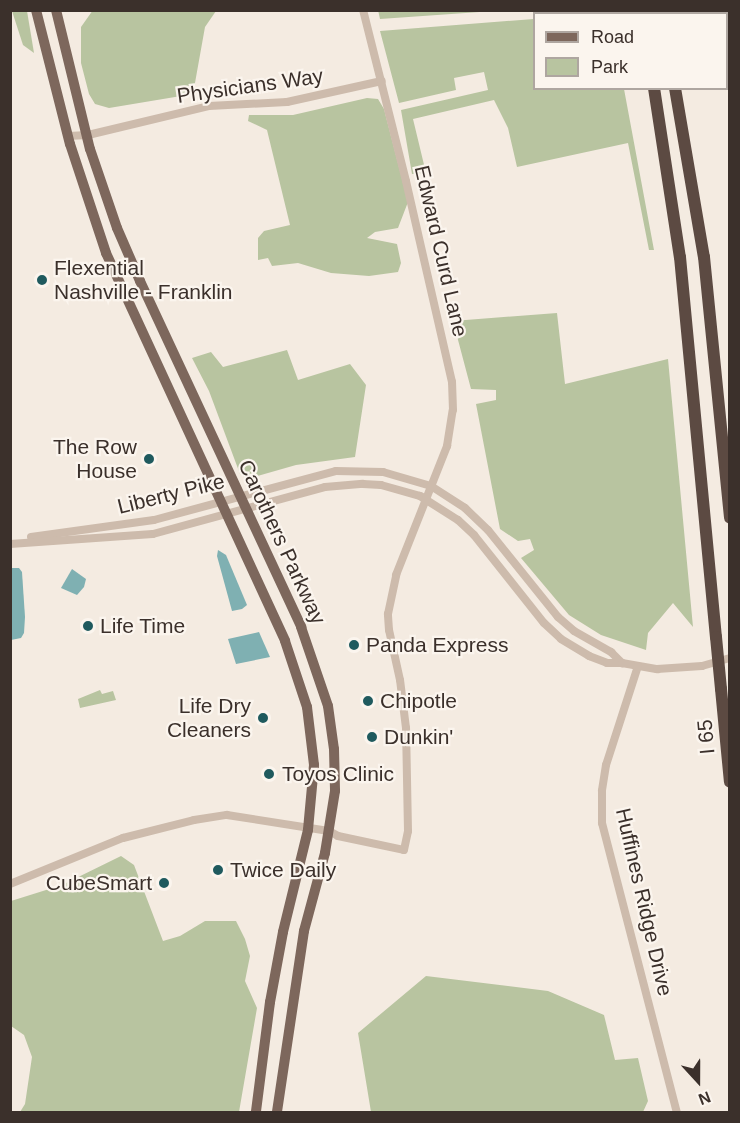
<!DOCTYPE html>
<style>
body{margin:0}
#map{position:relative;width:740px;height:1123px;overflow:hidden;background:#f4ebe1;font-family:Arial,sans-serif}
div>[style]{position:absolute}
.green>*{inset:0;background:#b8c4a0}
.water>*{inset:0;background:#7fb0b2}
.minor>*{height:8px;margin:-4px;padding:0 4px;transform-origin:4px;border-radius:4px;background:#cdbbac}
.major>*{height:10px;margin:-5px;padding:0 5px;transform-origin:5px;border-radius:5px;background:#7d675c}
.highway>*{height:12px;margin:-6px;padding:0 6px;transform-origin:6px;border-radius:6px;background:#5c4a42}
.highway-bridge>*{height:12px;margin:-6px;padding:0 6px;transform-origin:6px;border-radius:6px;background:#5c4a42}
.dots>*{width:16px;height:16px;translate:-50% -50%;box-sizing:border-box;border:3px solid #fbf5ee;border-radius:50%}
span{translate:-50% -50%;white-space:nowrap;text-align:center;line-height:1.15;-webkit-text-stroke:4.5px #fbf5ee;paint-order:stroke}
.street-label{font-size:21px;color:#3b302b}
.poi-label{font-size:21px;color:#3b302b}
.left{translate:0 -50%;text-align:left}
.right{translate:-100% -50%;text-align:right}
.frame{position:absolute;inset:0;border:12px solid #3b302b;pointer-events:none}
.legend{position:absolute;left:533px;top:12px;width:195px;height:78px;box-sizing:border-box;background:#fbf5ee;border:2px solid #aea6a0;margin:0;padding:8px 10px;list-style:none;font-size:18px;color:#3b302b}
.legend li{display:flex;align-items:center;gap:12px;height:30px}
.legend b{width:30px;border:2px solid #aea6a0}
.north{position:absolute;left:668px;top:1051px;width:60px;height:60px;-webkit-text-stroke:4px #fbf5ee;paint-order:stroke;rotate:159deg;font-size:16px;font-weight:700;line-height:24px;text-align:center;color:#3b302b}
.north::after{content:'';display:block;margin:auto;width:21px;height:27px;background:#3b302b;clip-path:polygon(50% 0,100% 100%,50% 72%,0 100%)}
</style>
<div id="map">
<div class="green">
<div style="clip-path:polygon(93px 10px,216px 11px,205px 27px,193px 94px,109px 108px,95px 104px,89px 94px,81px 63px,81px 27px)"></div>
<div style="clip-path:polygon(378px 10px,494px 10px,494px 11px,380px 19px)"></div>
<div style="clip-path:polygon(12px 11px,27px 11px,34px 53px,23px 45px)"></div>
<div style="clip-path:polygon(534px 19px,534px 88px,624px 89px,654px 250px,649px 250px,628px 143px,517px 167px,508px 128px,494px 100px,413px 119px,426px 173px,412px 174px,401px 110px,488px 90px,484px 72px,454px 78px,456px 90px,399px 103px,380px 31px)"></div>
<div style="clip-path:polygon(367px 98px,378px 99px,384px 109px,408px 202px,398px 228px,375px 232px,367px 238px,397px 244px,401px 263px,398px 272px,369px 276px,331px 273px,298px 263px,272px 266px,268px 258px,258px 260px,258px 238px,264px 231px,290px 225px,267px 130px,248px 121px,249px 115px,293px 115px)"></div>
<div style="clip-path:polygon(557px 313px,565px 384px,668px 359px,693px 627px,673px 603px,648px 633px,646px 650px,601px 635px,569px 615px,521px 558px,534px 550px,530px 539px,518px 541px,500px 529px,476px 404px,496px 400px,496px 390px,471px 389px,453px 321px)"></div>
<div style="clip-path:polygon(287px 350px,298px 380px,350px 364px,366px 385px,355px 457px,296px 465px,247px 479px,240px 474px,209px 391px,192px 358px,211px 352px,223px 367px)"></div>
<div style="clip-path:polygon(100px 690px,102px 694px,113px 691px,116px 700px,80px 708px,78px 699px)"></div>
<div style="clip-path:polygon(121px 856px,134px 865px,163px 941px,180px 936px,205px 921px,236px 921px,245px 939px,250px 956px,245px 981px,257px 1008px,239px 1112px,20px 1112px,25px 1104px,32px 1057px,24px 1035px,11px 1026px,11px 901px,62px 885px)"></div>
<div style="clip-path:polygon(426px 976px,548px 991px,604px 1015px,615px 1060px,638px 1058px,648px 1101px,643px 1112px,371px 1112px,358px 1033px)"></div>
</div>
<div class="water">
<div style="clip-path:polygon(218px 550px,226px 555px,247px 605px,242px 609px,232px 611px,217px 556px)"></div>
<div style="clip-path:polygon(10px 568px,19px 568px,22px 572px,25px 617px,24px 633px,21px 638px,11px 640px)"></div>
<div style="clip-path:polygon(72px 569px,86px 579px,84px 587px,77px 595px,61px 588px)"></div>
<div style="clip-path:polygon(259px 632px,270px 657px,236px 664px,228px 639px)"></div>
</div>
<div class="minor">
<div style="left:68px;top:136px;width:20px;rotate:-3deg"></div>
<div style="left:88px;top:135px;width:124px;rotate:-13.5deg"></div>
<div style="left:209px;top:106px;width:78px;rotate:-2.9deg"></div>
<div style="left:287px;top:102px;width:97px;rotate:-12.5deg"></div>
<div style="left:31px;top:537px;width:124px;rotate:-7.9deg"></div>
<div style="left:154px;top:520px;width:188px;rotate:-15.1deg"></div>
<div style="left:336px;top:471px;width:47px;rotate:1.2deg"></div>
<div style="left:383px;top:472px;width:50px;rotate:16.3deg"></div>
<div style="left:431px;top:486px;width:40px;rotate:32.9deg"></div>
<div style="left:465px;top:508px;width:32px;rotate:44deg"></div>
<div style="left:488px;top:530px;width:112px;rotate:51.2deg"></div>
<div style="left:558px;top:617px;width:21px;rotate:41deg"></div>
<div style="left:574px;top:631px;width:43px;rotate:29.6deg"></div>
<div style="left:611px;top:652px;width:16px;rotate:45deg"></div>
<div style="left:10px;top:544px;width:143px;rotate:-4deg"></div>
<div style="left:153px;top:534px;width:178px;rotate:-15.3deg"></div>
<div style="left:325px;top:487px;width:38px;rotate:-5deg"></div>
<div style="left:363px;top:484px;width:18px;rotate:3deg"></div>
<div style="left:381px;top:485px;width:41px;rotate:15.8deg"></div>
<div style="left:420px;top:496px;width:45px;rotate:32.3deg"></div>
<div style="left:458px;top:520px;width:22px;rotate:43deg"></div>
<div style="left:474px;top:535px;width:112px;rotate:51.5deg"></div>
<div style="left:544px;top:623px;width:23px;rotate:43deg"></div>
<div style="left:561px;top:639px;width:33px;rotate:31deg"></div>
<div style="left:589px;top:656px;width:19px;rotate:21deg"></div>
<div style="left:607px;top:663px;width:15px"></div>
<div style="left:622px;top:663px;width:36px;rotate:10deg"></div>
<div style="left:657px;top:669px;width:45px;rotate:-3.8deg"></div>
<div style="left:702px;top:666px;width:29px;rotate:-16deg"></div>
<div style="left:638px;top:666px;width:104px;rotate:107.9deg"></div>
<div style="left:606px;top:765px;width:26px;rotate:99deg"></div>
<div style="left:602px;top:791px;width:32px;rotate:90deg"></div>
<div style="left:602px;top:823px;width:299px;rotate:75.5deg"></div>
<div style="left:10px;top:884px;width:122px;rotate:-22.2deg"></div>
<div style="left:123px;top:838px;width:73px;rotate:-14.2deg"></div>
<div style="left:194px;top:820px;width:33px;rotate:-9deg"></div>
<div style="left:227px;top:815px;width:103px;rotate:8.9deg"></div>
<div style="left:329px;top:831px;width:10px;rotate:29deg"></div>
<div style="left:338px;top:836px;width:67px;rotate:12deg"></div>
<div style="left:404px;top:850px;width:19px;rotate:-78deg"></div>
<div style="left:408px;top:831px;width:103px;rotate:-91.1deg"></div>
<div style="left:406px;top:728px;width:48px;rotate:-97.1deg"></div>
<div style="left:400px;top:680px;width:51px;rotate:-102.4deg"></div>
<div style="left:389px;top:630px;width:16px;rotate:-94deg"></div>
<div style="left:388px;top:614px;width:40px;rotate:-78deg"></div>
<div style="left:396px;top:575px;width:139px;rotate:-68.4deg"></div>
<div style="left:447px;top:446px;width:36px;rotate:-81deg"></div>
<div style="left:453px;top:410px;width:28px;rotate:-92deg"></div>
<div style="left:452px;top:382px;width:206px;rotate:-102.9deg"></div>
<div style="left:406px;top:181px;width:176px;rotate:-104.1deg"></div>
</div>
<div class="major">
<div style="left:36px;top:10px;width:138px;rotate:75.8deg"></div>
<div style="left:70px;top:144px;width:115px;rotate:71.7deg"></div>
<div style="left:106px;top:253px;width:427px;rotate:65.2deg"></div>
<div style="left:285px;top:641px;width:70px;rotate:71.6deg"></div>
<div style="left:307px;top:707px;width:58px;rotate:83.1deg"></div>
<div style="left:314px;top:765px;width:65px;rotate:95.3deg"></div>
<div style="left:308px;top:830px;width:105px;rotate:103.8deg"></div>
<div style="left:283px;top:932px;width:71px;rotate:100.5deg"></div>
<div style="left:270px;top:1002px;width:111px;rotate:97.3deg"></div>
<div style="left:56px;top:10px;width:143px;rotate:76.3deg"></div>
<div style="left:90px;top:149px;width:83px;rotate:71.1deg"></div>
<div style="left:117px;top:228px;width:58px;rotate:66.5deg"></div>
<div style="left:140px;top:281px;width:382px;rotate:65deg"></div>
<div style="left:301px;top:627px;width:83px;rotate:71.1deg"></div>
<div style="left:328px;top:706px;width:43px;rotate:82.1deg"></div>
<div style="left:334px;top:749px;width:42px;rotate:88.6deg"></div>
<div style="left:335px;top:791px;width:63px;rotate:99.2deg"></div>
<div style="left:325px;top:853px;width:81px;rotate:105.1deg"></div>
<div style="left:304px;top:931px;width:183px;rotate:98.5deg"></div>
</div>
<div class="highway">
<div style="left:639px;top:10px;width:4px;rotate:90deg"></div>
<div style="left:662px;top:10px;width:4px;rotate:76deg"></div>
<div style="left:654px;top:88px;width:171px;rotate:81.3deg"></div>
<div style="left:680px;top:257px;width:382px;rotate:84.6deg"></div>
<div style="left:675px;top:88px;width:171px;rotate:80.3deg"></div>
<div style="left:704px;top:257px;width:262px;rotate:84.3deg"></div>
<div style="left:721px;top:689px;width:93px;rotate:84.5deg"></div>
</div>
<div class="highway-bridge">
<div style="left:716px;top:637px;width:52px;rotate:84.5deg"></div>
</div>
<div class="dots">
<div style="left:42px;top:280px;background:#1f5a5e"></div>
<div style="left:149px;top:459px;background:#1f5a5e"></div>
<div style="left:88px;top:626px;background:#1f5a5e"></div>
<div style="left:354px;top:645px;background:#1f5a5e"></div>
<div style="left:368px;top:701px;background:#1f5a5e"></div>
<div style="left:263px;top:718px;background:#1f5a5e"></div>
<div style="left:372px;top:737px;background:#1f5a5e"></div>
<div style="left:269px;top:774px;background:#1f5a5e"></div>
<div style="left:218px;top:870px;background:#1f5a5e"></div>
<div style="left:164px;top:883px;background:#1f5a5e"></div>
</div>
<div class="street-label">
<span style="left:250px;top:86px;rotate:-8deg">Physicians Way</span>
<span style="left:441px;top:251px;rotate:77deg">Edward Curd Lane</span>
<span style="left:171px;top:494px;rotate:-14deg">Liberty Pike</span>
<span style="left:282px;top:542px;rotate:65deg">Carothers Parkway</span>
<span style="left:706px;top:737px;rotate:-95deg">I 65</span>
<span style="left:644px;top:902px;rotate:77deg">Huffines Ridge Drive</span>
</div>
<div class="poi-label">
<span class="left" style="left:54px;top:280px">Flexential<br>Nashville - Franklin</span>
<span class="right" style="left:137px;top:459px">The Row<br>House</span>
<span class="left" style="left:100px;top:626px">Life Time</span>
<span class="left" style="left:366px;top:645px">Panda Express</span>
<span class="left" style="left:380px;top:701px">Chipotle</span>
<span class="right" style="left:251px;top:718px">Life Dry<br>Cleaners</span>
<span class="left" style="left:384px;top:737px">Dunkin'</span>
<span class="left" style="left:282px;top:774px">Toyos Clinic</span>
<span class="left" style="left:230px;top:870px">Twice Daily</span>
<span class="right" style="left:152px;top:883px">CubeSmart</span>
</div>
<div class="frame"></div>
<ul class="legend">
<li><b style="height:8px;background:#7d675c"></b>Road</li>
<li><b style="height:16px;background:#b8c4a0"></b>Park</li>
</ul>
<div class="north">N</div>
</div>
